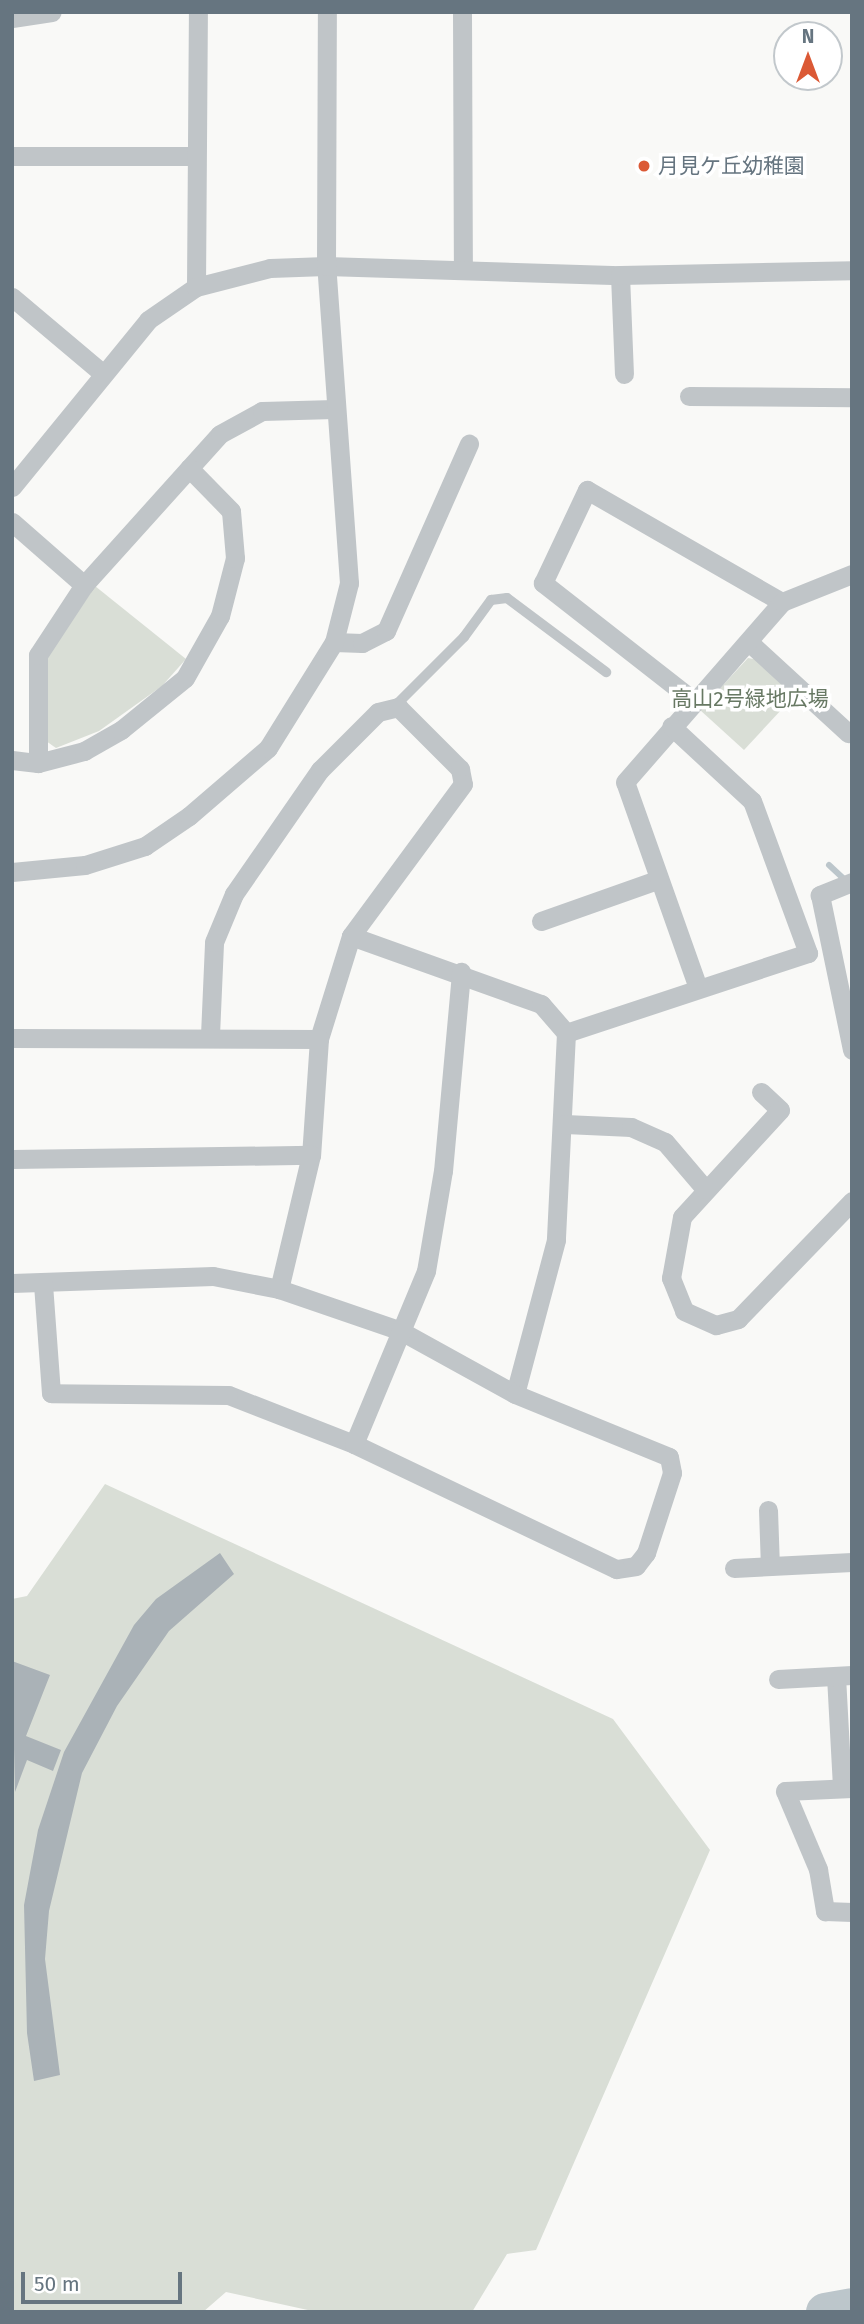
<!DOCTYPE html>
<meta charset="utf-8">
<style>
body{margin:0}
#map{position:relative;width:864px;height:2324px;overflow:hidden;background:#f9f9f7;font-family:"Fira Sans","Noto Sans JP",sans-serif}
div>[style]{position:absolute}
.green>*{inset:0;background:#d9ded6}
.stream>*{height:6px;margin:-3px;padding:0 3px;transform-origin:3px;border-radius:3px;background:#bcc6cb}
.river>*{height:38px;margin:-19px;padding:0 19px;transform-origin:19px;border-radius:19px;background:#bcc6cb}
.building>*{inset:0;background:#aab2b7}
.service>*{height:10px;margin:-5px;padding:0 5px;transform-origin:5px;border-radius:5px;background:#c0c5c8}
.minor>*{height:19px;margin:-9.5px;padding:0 9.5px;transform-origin:9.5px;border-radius:9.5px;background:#c0c5c8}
.dots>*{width:19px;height:19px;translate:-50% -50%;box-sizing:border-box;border:4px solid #fff;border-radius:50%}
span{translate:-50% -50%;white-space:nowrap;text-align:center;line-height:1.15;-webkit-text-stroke:7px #fff;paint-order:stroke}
.poi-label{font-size:21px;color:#667580}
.left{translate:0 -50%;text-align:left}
.park-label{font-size:21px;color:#687964}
.frame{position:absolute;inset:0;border:14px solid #667580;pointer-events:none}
.north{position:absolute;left:773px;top:21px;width:70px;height:70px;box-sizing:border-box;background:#fff;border:2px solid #c2c8cc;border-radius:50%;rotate:0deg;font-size:19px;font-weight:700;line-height:28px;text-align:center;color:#667580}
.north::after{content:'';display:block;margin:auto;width:24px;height:32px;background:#db5935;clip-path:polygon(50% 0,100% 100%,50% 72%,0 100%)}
.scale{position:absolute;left:21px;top:2272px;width:161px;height:32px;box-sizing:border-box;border:4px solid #667580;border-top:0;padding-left:9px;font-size:21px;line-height:24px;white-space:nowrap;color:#667580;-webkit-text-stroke:5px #fff;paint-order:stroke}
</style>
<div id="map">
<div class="green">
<div style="clip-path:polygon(95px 586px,186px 659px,162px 686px,99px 731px,56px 748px,46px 741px,47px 658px)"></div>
<div style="clip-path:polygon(748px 658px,759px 660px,796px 694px,744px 750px,700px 710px)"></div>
<div style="clip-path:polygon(105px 1484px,613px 1719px,710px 1850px,536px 2250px,507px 2254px,472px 2312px,317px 2312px,226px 2292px,203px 2312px,12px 2312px,12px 1599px,27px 1596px)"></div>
</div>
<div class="stream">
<div style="left:829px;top:865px;width:23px;rotate:43deg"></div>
</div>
<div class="river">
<div style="left:825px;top:2312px;width:27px;rotate:-10deg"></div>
</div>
<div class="building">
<div style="clip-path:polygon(220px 1553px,234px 1574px,169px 1631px,117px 1706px,82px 1773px,49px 1911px,45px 1959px,60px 2075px,34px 2081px,27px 2033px,24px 1905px,38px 1830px,64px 1752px,134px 1625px,156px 1599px)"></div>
<div style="clip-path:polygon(12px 1661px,50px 1675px,26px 1736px,61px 1750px,53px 1771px,27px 1760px,15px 1792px)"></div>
</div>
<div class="service">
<div style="left:394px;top:707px;width:99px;rotate:-45deg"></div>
<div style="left:464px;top:637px;width:46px;rotate:-53.9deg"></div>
<div style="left:491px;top:600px;width:16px;rotate:-7deg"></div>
<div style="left:507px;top:598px;width:124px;rotate:36.8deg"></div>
</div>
<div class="minor">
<div style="left:462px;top:12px;width:253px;rotate:89.8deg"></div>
<div style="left:12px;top:18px;width:40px;rotate:-8.5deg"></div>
<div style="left:12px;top:156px;width:183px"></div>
<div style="left:620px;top:275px;width:99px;rotate:87.7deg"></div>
<div style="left:196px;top:287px;width:275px;rotate:-89.6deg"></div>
<div style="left:12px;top:297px;width:116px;rotate:40.1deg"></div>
<div style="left:689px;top:396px;width:163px;rotate:0.4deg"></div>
<div style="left:12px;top:487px;width:215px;rotate:-50.8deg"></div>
<div style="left:148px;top:320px;width:58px;rotate:-34.5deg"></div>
<div style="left:196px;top:287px;width:76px;rotate:-14.4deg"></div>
<div style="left:270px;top:268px;width:56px;rotate:-2deg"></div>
<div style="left:326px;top:266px;width:294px;rotate:1.8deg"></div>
<div style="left:620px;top:275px;width:232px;rotate:-1.2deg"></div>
<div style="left:12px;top:522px;width:96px;rotate:41.2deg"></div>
<div style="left:84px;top:585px;width:203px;rotate:-48deg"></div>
<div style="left:220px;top:434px;width:48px;rotate:-28.7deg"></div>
<div style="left:262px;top:411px;width:72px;rotate:-1.6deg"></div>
<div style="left:334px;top:642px;width:28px;rotate:2deg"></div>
<div style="left:362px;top:643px;width:27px;rotate:-27deg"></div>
<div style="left:386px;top:631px;width:205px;rotate:-66.1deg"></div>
<div style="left:751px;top:644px;width:132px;rotate:42.5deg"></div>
<div style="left:694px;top:701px;width:192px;rotate:-142deg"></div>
<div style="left:543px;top:583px;width:103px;rotate:-64.7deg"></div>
<div style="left:587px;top:490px;width:225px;rotate:29.9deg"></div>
<div style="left:12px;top:760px;width:26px;rotate:7deg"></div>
<div style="left:38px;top:763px;width:48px;rotate:-14.6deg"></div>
<div style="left:84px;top:751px;width:43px;rotate:-29.6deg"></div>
<div style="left:121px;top:730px;width:82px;rotate:-39.1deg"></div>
<div style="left:185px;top:678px;width:71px;rotate:-60.6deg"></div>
<div style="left:220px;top:616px;width:60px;rotate:-75.5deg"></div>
<div style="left:235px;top:558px;width:47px;rotate:-94.9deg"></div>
<div style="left:231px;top:511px;width:60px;rotate:-134.3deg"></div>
<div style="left:38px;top:763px;width:108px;rotate:-90deg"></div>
<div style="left:38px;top:655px;width:84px;rotate:-56.7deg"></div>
<div style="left:12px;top:872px;width:73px;rotate:-5.5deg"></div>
<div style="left:85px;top:865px;width:63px;rotate:-17.6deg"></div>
<div style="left:145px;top:846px;width:53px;rotate:-34.3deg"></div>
<div style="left:189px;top:816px;width:104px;rotate:-40.7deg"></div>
<div style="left:268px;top:748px;width:125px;rotate:-58.1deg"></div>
<div style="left:334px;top:642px;width:61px;rotate:-75.7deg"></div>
<div style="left:349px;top:583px;width:318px;rotate:-94.1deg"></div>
<div style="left:326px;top:266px;width:254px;rotate:-89.8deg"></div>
<div style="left:852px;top:882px;width:35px;rotate:158deg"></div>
<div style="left:820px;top:895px;width:158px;rotate:78.3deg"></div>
<div style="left:541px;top:921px;width:123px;rotate:-19.5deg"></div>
<div style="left:351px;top:936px;width:202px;rotate:19.7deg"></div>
<div style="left:541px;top:1004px;width:38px;rotate:49deg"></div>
<div style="left:566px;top:1033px;width:207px;rotate:92.8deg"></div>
<div style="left:556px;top:1240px;width:159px;rotate:104.9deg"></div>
<div style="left:697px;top:985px;width:215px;rotate:-109.5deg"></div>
<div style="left:625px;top:782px;width:239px;rotate:-48.9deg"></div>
<div style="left:782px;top:602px;width:75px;rotate:-21.8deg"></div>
<div style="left:566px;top:1033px;width:255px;rotate:-18.3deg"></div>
<div style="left:808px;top:953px;width:162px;rotate:-110.2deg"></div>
<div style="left:752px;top:801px;width:110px;rotate:-137.2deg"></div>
<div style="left:210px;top:1035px;width:93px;rotate:-87.5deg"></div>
<div style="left:214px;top:942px;width:52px;rotate:-67.4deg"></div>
<div style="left:234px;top:894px;width:151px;rotate:-55.3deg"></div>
<div style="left:320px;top:770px;width:82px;rotate:-45deg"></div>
<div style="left:378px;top:712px;width:21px;rotate:-14deg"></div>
<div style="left:398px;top:707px;width:88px;rotate:45deg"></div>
<div style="left:460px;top:769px;width:15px;rotate:79deg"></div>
<div style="left:463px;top:784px;width:189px;rotate:126.4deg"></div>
<div style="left:351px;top:936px;width:108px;rotate:107.3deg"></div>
<div style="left:319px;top:1039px;width:116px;rotate:93.9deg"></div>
<div style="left:311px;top:1155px;width:138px;rotate:103.4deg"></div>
<div style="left:12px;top:1038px;width:307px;rotate:0.2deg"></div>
<div style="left:761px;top:1092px;width:26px;rotate:43deg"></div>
<div style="left:780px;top:1110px;width:145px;rotate:132.5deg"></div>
<div style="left:682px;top:1217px;width:62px;rotate:100.2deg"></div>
<div style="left:671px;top:1278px;width:35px;rotate:68deg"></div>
<div style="left:684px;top:1311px;width:35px;rotate:24deg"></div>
<div style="left:716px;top:1325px;width:23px;rotate:-15deg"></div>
<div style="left:738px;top:1319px;width:164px;rotate:-46deg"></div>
<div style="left:565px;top:1124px;width:66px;rotate:2.6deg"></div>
<div style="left:631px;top:1127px;width:37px;rotate:24deg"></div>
<div style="left:665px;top:1142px;width:62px;rotate:49.6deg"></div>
<div style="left:12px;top:1159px;width:299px;rotate:-0.8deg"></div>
<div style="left:12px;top:1283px;width:201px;rotate:-2deg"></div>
<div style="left:213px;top:1276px;width:67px;rotate:11.1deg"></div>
<div style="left:279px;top:1289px;width:127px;rotate:18.9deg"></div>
<div style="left:399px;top:1330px;width:132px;rotate:28.9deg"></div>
<div style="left:515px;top:1394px;width:166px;rotate:22.2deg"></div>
<div style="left:669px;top:1457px;width:16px;rotate:79deg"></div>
<div style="left:672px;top:1473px;width:84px;rotate:108deg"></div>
<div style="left:646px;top:1553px;width:16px;rotate:128deg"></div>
<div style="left:636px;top:1566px;width:20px;rotate:171deg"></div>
<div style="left:616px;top:1569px;width:290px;rotate:-154.5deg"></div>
<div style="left:354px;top:1444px;width:135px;rotate:-158.7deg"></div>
<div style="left:228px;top:1395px;width:177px;rotate:-179.4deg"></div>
<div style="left:51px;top:1393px;width:110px;rotate:-94.2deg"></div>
<div style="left:354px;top:1444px;width:187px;rotate:-67.4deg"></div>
<div style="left:426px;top:1271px;width:101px;rotate:-80.4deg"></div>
<div style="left:443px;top:1171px;width:200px;rotate:-84.8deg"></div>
<div style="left:768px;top:1510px;width:56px;rotate:88deg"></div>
<div style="left:734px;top:1568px;width:118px;rotate:-2.9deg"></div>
<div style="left:836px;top:1676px;width:112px;rotate:86.9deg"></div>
<div style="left:778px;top:1679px;width:74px;rotate:-3.1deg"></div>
<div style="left:852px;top:1788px;width:67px;rotate:177.4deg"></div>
<div style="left:785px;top:1791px;width:85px;rotate:67.1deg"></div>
<div style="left:818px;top:1869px;width:43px;rotate:80.5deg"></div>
<div style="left:825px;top:1911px;width:27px;rotate:2deg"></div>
</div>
<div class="dots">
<div style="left:644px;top:166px;background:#db5935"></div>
</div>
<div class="poi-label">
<span class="left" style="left:658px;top:166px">月見ケ丘幼稚園</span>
</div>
<div class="park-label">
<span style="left:750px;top:699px">高山2号緑地広場</span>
</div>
<div class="frame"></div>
<div class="north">N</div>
<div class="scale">50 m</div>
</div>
